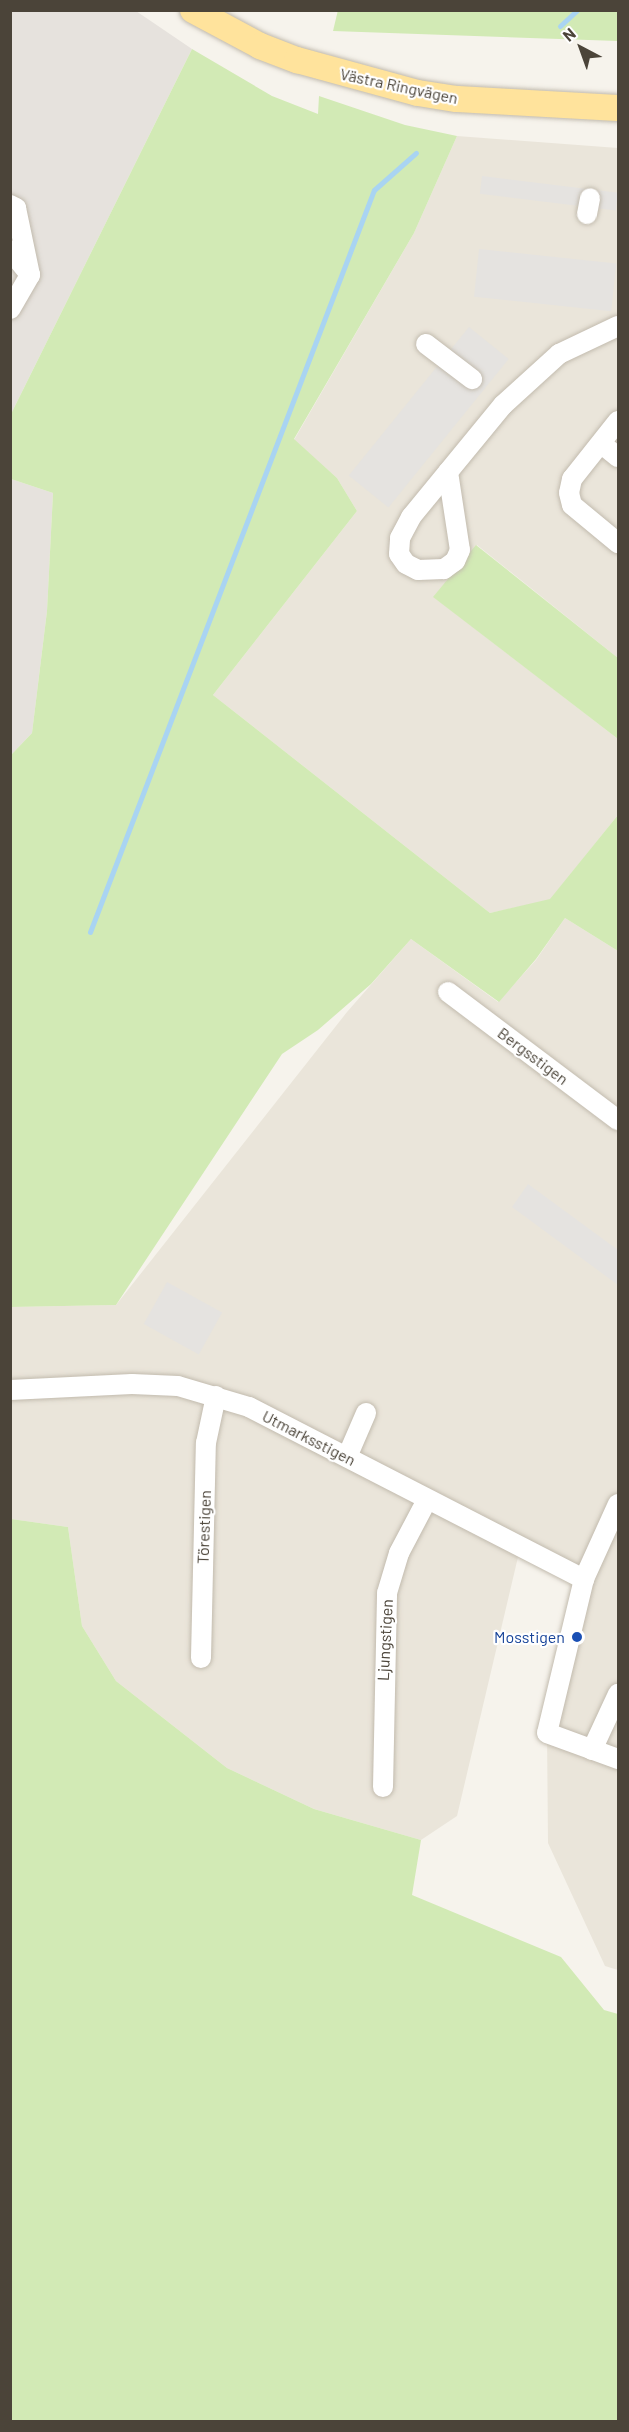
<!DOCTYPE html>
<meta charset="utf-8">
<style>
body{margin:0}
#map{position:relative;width:629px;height:2432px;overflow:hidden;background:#f6f3ec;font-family:Barlow,sans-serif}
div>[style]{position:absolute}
.residential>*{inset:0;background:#eae5da}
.industrial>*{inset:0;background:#e6e2dd}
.green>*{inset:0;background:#d2eab5}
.parking>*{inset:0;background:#e5e3e0;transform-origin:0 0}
.stream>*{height:5px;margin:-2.5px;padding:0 2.5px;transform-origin:2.5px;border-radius:2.5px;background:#a9d4f2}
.roads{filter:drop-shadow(0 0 2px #c2bbae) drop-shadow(0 0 2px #c2bbae)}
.minor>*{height:20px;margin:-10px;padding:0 10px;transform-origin:10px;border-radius:10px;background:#fff}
.major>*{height:26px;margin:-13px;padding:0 13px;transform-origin:13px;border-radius:13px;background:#ffe39c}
.dots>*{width:16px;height:16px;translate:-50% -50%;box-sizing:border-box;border:3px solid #fff;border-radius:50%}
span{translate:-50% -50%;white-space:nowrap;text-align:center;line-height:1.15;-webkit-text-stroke:4.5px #fff;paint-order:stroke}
.street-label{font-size:16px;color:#4b4439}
.transit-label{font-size:16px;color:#164399}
.right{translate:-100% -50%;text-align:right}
.frame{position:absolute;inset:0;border:12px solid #4b4439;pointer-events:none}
.north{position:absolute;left:551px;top:18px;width:60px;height:60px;-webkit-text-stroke:4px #fff;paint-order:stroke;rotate:319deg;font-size:16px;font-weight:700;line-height:24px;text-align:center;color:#4b4439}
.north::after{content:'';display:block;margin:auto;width:21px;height:27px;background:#4b4439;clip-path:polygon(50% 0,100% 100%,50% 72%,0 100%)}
</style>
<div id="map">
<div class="residential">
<div style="clip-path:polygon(457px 136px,618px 148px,618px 658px,477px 545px,434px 597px,618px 739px,618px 815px,550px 900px,490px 913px,213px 695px,357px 511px,337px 478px,294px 440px,414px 233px)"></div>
<div style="clip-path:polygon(565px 918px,618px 951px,618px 1970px,605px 1966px,548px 1843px,547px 1733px,588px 1590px,518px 1557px,457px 1816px,421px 1840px,314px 1809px,227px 1768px,116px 1681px,82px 1626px,68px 1527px,11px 1519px,11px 1307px,116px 1305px,347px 1012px,411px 939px,498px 1002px,536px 960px)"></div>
</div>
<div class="industrial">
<div style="clip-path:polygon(11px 11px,136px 11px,192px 49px,11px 414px)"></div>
<div style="clip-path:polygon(11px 479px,53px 493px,47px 611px,32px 733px,11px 755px)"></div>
</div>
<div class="green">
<div style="clip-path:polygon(338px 10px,618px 11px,618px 41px,333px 31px)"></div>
<div style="clip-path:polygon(192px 49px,272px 96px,318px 114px,319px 96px,405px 125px,457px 136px,414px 233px,294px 439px,337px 478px,357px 511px,213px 695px,490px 913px,550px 899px,618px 815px,618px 951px,565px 918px,536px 959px,499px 1002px,411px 939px,371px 984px,318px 1030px,282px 1054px,116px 1305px,11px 1307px,11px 755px,32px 733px,47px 611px,53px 493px,11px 479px,11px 414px)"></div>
<div style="clip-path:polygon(476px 545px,618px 658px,618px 739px,433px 597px)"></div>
<div style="clip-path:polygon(11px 1519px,68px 1527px,82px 1626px,116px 1681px,227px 1768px,314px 1809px,421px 1840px,412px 1895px,561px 1957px,604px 2010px,618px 2014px,618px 2421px,11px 2421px)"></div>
</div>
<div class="parking">
<div style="left:482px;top:176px;width:137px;height:18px;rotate:7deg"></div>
<div style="left:479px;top:249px;width:138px;height:48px;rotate:6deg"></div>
<div style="left:469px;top:327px;width:51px;height:191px;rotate:39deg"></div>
<div style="clip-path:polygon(528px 1184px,618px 1250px,618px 1285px,512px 1207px)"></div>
<div style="left:167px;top:1282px;width:63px;height:48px;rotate:29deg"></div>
</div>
<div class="stream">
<div style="left:560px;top:26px;width:23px;rotate:-43deg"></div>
<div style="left:90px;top:932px;width:794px;rotate:-69.06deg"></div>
<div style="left:374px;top:190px;width:56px;rotate:-41.4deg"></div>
</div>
<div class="roads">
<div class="minor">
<div style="left:10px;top:205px;width:7px;rotate:27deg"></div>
<div style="left:16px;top:208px;width:68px;rotate:78.2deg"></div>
<div style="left:587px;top:214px;width:16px;rotate:-79deg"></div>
<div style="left:10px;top:250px;width:32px;rotate:51deg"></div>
<div style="left:30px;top:275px;width:39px;rotate:120deg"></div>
<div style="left:426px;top:344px;width:58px;rotate:37.3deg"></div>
<div style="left:618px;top:421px;width:74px;rotate:128.4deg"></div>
<div style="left:572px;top:479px;width:14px;rotate:102deg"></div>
<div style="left:569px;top:493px;width:12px;rotate:76deg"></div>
<div style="left:572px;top:505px;width:60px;rotate:39.6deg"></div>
<div style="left:603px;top:445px;width:19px;rotate:39deg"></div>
<div style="left:448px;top:472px;width:79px;rotate:81.3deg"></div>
<div style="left:460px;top:550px;width:12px;rotate:114deg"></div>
<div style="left:455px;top:561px;width:14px;rotate:144deg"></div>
<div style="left:444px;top:569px;width:26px;rotate:178deg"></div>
<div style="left:418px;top:570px;width:13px;rotate:-153deg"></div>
<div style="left:406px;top:564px;width:12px;rotate:-125deg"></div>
<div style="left:399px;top:554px;width:16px;rotate:-86deg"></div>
<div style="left:400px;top:538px;width:24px;rotate:-62deg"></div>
<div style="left:411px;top:517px;width:145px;rotate:-50.6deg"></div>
<div style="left:503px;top:405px;width:76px;rotate:-42.3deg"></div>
<div style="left:559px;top:354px;width:65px;rotate:-25.4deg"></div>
<div style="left:448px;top:992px;width:213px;rotate:37deg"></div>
<div style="left:10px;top:1390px;width:122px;rotate:-2.8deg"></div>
<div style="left:132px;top:1384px;width:46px;rotate:2.5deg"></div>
<div style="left:178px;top:1386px;width:74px;rotate:16.5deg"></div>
<div style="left:249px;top:1407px;width:377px;rotate:27.2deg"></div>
<div style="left:347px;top:1457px;width:48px;rotate:-66.6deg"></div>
<div style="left:618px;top:1504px;width:82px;rotate:114.4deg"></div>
<div style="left:584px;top:1579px;width:158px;rotate:103.5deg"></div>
<div style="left:547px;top:1733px;width:76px;rotate:20.1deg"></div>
<div style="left:201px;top:1658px;width:215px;rotate:-88.7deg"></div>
<div style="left:206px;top:1443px;width:48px;rotate:-78deg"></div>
<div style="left:592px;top:1750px;width:62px;rotate:-65.1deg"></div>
<div style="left:383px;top:1787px;width:194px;rotate:-88.8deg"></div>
<div style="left:387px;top:1593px;width:42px;rotate:-73.3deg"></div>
<div style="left:399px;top:1553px;width:60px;rotate:-62.2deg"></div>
</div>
<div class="major">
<div style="left:193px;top:10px;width:76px;rotate:28.2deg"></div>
<div style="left:260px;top:46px;width:40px;rotate:21deg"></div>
<div style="left:297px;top:60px;width:125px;rotate:15.3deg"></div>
<div style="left:418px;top:93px;width:39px;rotate:9deg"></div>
<div style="left:457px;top:99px;width:161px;rotate:3.2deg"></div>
</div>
</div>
<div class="dots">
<div style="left:577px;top:1637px;background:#1a4fb4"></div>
</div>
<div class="street-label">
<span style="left:399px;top:86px;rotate:12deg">Västra Ringvägen</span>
<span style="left:533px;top:1056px;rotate:37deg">Bergsstigen</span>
<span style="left:309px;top:1438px;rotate:27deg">Utmarksstigen</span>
<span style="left:204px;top:1527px;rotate:-88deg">Törestigen</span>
<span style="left:385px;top:1640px;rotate:-87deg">Ljungstigen</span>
</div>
<div class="transit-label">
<span class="right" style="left:565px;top:1637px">Mosstigen</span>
</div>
<div class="frame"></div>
<div class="north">N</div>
</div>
